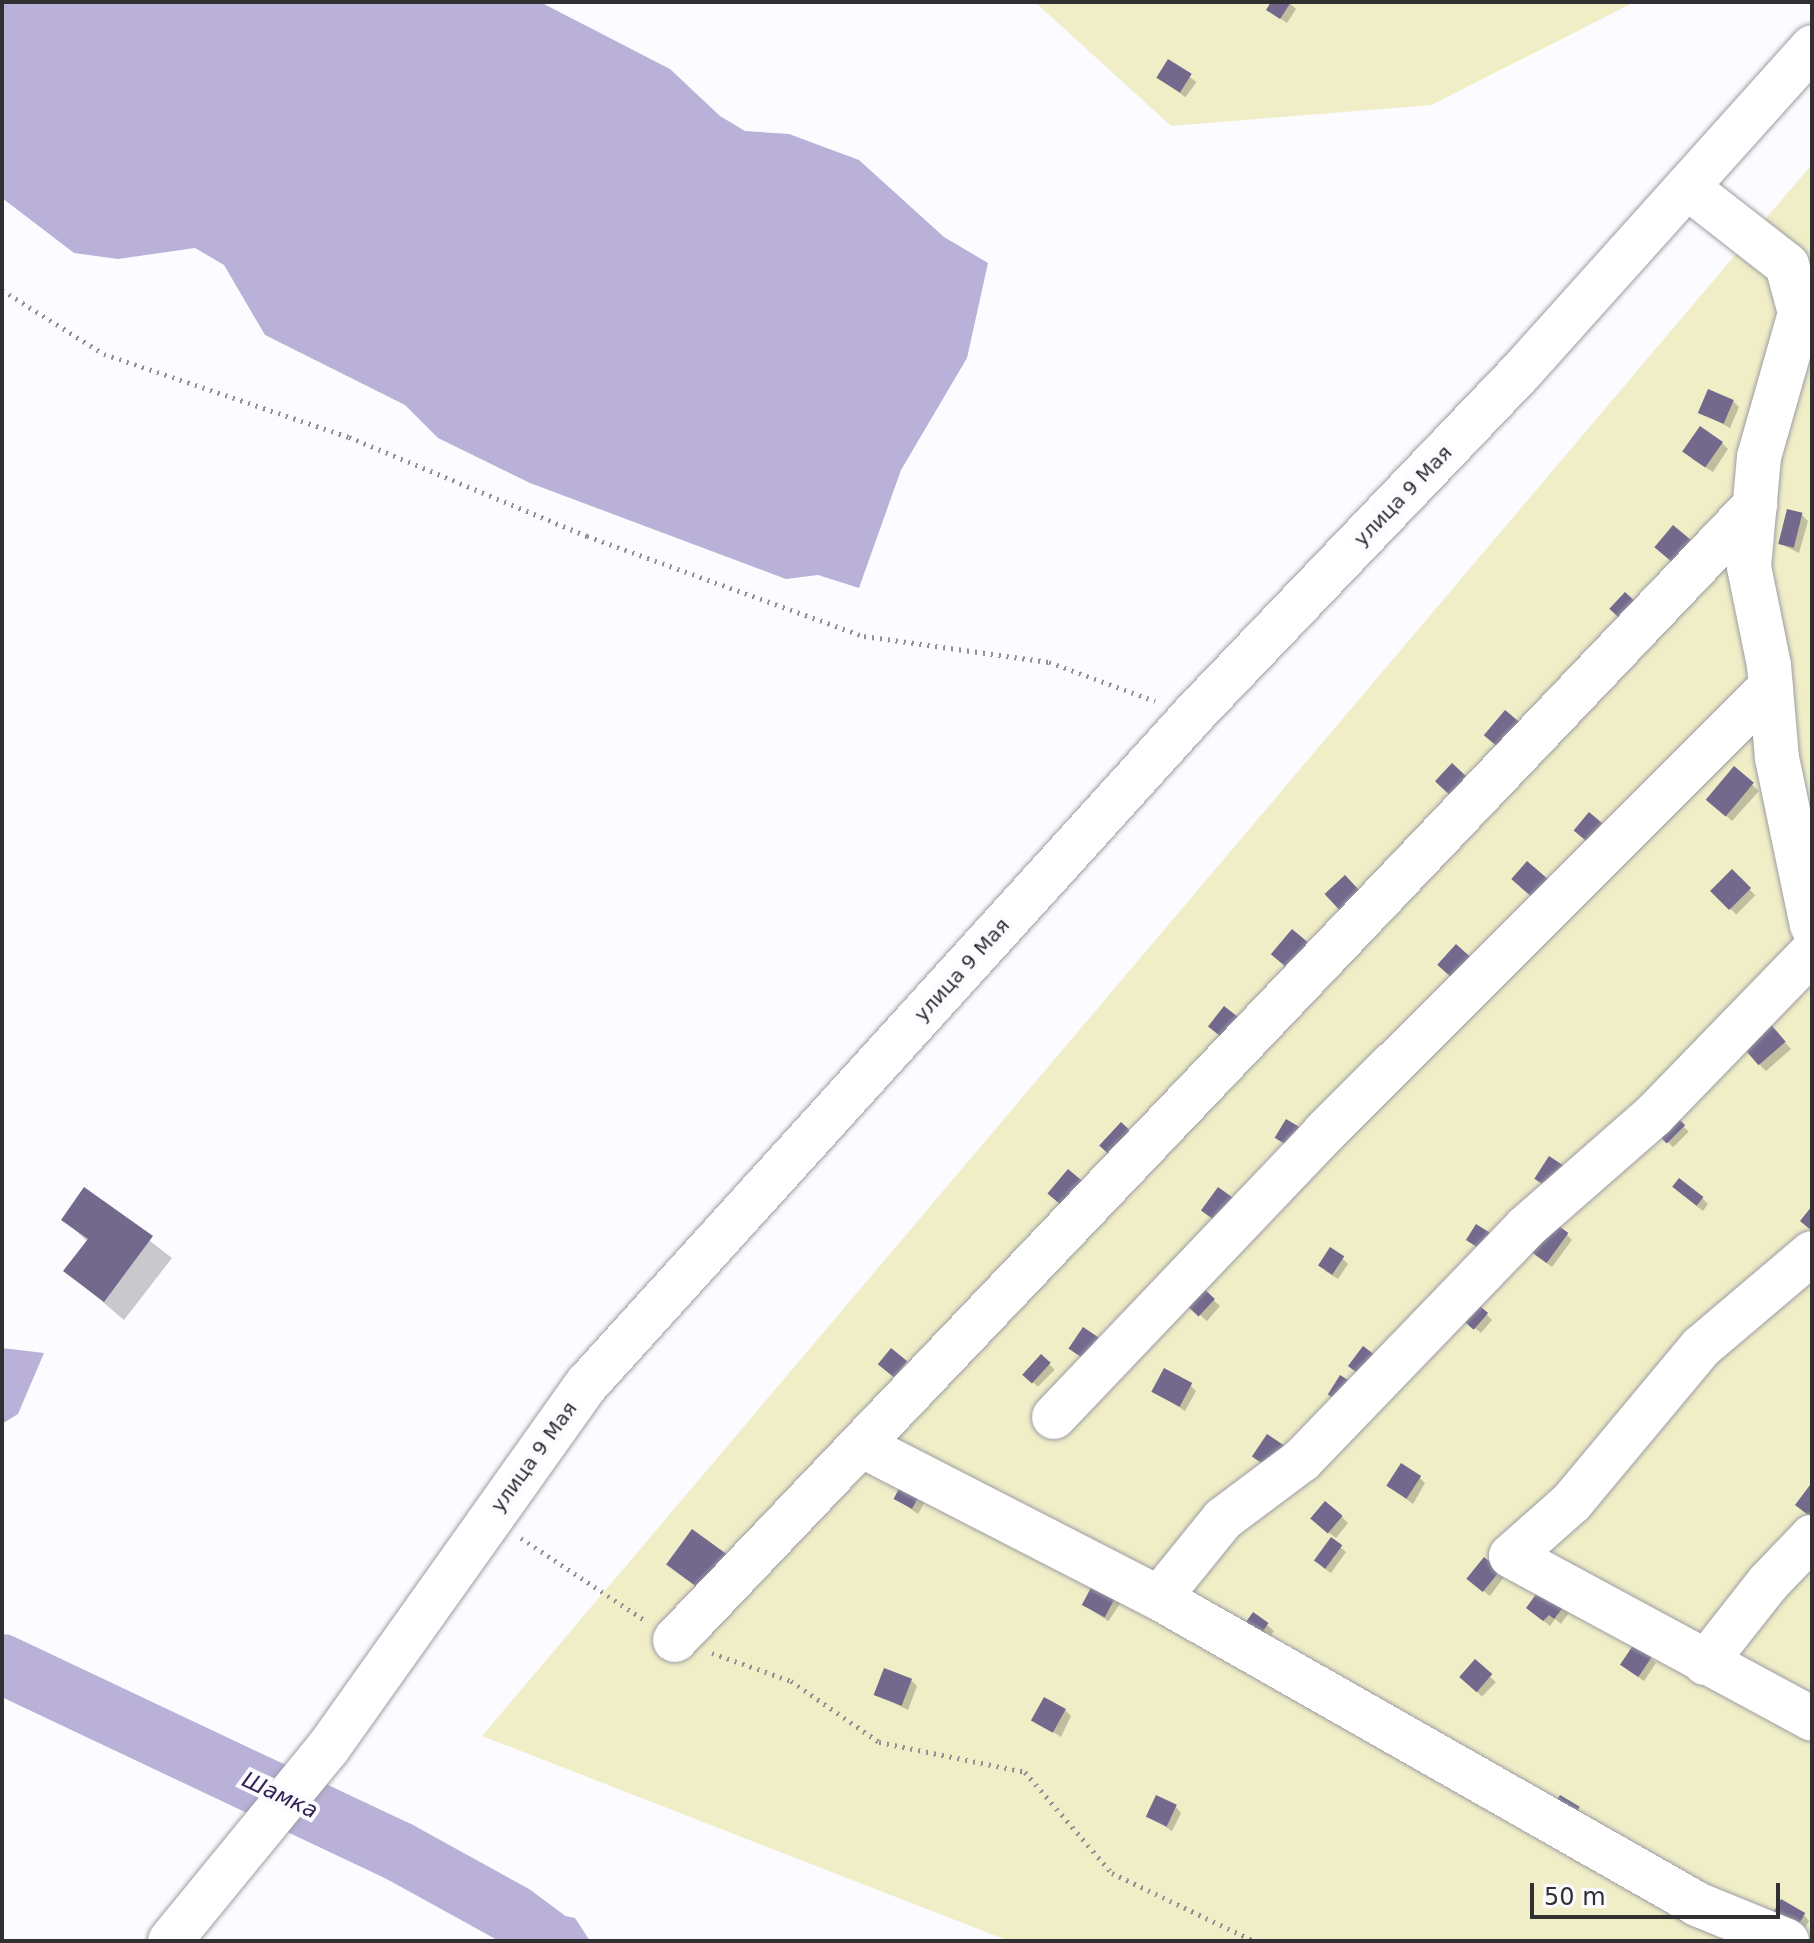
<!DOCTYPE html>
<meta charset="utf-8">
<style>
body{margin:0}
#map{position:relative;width:1814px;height:1943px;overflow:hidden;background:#fcfbff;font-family:"DejaVu Sans",sans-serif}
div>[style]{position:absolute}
.green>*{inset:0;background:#f0eec7}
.water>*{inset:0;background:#bab1d8}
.shadow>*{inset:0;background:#0003;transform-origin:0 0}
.river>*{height:60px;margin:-30px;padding:0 30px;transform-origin:30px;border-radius:30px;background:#bab1d8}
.building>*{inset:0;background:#72698d;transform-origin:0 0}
.path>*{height:5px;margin-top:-2.5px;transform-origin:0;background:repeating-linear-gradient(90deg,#919093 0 2px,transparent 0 8px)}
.roads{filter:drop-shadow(0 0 2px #9d9ca3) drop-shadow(0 0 2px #9d9ca3)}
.minor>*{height:44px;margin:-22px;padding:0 22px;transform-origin:22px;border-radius:22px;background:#fff}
.major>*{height:44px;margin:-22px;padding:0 22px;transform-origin:22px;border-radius:22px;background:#fff}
span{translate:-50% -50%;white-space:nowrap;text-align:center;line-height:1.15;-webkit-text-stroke:8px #fcfbff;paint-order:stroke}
.street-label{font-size:20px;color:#302f32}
.water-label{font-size:22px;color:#332354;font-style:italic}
.frame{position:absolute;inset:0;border:4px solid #302f32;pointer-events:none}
.scale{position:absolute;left:1530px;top:1883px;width:250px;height:36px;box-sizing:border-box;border:4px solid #302f32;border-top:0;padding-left:10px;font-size:24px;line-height:28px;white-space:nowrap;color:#302f32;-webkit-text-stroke:6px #fcfbff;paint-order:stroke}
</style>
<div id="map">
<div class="green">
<div style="clip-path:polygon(1035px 2px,1635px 2px,1431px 105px,1171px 126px)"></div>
<div style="clip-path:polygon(1812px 164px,1812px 1941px,1009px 1941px,482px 1736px)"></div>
</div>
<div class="water">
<div style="clip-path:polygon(2px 2px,542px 3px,670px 69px,720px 116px,745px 131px,789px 134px,859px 160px,944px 237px,988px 263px,967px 358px,901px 470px,859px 588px,818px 575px,786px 579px,530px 483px,438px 438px,405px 405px,265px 335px,224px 265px,195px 248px,118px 259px,74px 253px,2px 198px)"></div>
<div style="clip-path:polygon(2px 1348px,44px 1353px,18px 1414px,2px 1424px)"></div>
<div style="clip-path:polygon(346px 1812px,380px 1836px,404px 1840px,510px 1889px,546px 1912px,575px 1918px,590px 1941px,522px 1941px,478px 1908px,393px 1858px,329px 1832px)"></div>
</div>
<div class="shadow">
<div style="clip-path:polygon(1273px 2px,1288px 2px,1296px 9px,1287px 23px,1275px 15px)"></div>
<div style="left:1169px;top:62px;width:34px;height:19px;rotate:36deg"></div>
<div style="clip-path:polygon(1733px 401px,1739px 407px,1730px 428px,1700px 412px)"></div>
<div style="clip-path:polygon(1722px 443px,1728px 449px,1713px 472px,1691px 458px)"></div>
<div style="clip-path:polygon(1802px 515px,1808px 521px,1799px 553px,1779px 543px)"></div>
<div style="clip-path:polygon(1735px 769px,1759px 791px,1732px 821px,1714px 805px)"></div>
<div style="left:1732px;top:872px;width:33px;height:27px;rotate:45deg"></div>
<div style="clip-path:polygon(1772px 1028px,1791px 1049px,1766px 1071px,1760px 1065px)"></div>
<div style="left:1671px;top:1114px;width:25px;height:22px;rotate:45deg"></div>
<div style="clip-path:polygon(84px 1190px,172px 1258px,124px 1320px,66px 1271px,88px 1242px,64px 1220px)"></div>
<div style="clip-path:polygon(1680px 1193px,1702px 1198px,1708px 1204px,1703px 1211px)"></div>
<div style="clip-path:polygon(1566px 1234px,1572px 1240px,1552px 1267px,1535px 1255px)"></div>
<div style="clip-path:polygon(1342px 1258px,1348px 1264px,1338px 1279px,1325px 1271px)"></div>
<div style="clip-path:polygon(1201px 1289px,1220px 1306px,1207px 1321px,1193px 1309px)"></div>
<div style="clip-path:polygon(1486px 1314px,1492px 1320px,1481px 1333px,1468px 1322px)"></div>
<div style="left:1042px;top:1357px;width:18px;height:24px;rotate:45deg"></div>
<div style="clip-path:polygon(1190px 1385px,1196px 1391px,1185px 1411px,1154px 1391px)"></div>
<div style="clip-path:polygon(1419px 1477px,1425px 1483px,1413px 1504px,1389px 1486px)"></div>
<div style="clip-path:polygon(920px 1494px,926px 1500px,918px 1514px,896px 1499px)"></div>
<div style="clip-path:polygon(1342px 1517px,1348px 1523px,1336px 1538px,1319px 1525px)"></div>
<div style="clip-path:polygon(1340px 1547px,1346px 1552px,1331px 1573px,1322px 1567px)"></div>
<div style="clip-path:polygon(1498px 1571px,1504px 1577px,1490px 1596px,1475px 1584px)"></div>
<div style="left:1095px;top:1585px;width:31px;height:23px;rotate:33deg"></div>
<div style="clip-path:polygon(1543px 1589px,1570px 1611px,1561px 1624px,1555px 1619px,1550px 1626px,1534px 1613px)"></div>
<div style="clip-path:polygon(1254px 1614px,1274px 1631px,1260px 1649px)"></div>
<div style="clip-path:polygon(1650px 1658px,1656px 1663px,1644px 1681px,1628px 1670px)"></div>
<div style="left:1475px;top:1662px;width:29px;height:20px;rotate:44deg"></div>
<div style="clip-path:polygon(911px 1680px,917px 1686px,908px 1710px,876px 1694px)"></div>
<div style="clip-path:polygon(1065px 1710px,1071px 1716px,1061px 1737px,1034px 1720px)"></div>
<div style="clip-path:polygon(1176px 1807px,1181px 1813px,1172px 1831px,1148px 1816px)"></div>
<div style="clip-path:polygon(1804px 1915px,1809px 1921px,1800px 1937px,1778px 1925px)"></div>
</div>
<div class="river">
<div style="left:2px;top:1664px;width:438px;rotate:25.3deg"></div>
<div style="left:398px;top:1851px;width:132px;rotate:28.9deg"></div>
<div style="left:514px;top:1915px;width:44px;rotate:36.6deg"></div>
</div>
<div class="building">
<div style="clip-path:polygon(1271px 2px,1291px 2px,1280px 19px,1266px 10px)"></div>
<div style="left:1168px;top:59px;width:28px;height:22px;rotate:32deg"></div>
<div style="left:1708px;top:389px;width:28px;height:26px;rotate:23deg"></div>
<div style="left:1700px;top:426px;width:28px;height:31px;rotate:35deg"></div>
<div style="left:1787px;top:509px;width:16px;height:36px;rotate:14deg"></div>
<div style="left:1673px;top:525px;width:23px;height:29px;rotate:40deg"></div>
<div style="left:1625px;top:592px;width:26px;height:23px;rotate:43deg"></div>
<div style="left:1505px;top:710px;width:25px;height:33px;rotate:40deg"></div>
<div style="left:1452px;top:763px;width:26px;height:25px;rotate:43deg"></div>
<div style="left:1734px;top:766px;width:26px;height:44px;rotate:40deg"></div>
<div style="left:1589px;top:812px;width:17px;height:24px;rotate:40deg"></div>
<div style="left:1527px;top:861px;width:28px;height:24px;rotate:41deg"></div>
<div style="left:1732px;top:869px;width:27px;height:31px;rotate:45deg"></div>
<div style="left:1345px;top:875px;width:26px;height:28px;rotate:47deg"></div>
<div style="left:1292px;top:929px;width:25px;height:33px;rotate:40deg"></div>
<div style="left:1456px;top:944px;width:25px;height:28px;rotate:42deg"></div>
<div style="left:1224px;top:1006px;width:23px;height:26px;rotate:38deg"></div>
<div style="left:1766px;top:1019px;width:30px;height:36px;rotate:49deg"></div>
<div style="left:1671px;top:1111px;width:20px;height:26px;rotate:45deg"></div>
<div style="left:1286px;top:1119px;width:21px;height:22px;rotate:31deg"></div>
<div style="left:1121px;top:1122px;width:19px;height:32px;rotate:43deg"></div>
<div style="left:1549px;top:1156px;width:20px;height:27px;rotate:33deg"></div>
<div style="left:1068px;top:1169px;width:26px;height:32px;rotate:40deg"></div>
<div style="left:1679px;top:1178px;width:31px;height:11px;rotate:38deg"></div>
<div style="clip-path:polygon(84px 1187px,153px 1236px,104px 1302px,63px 1271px,88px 1239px,61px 1220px)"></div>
<div style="left:1218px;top:1187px;width:27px;height:29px;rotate:36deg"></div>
<div style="clip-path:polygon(1812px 1206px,1812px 1231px,1800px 1221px)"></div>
<div style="left:1549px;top:1219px;width:24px;height:37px;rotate:36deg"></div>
<div style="left:1476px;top:1224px;width:22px;height:19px;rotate:32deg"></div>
<div style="left:1330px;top:1247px;width:17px;height:22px;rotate:33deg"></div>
<div style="left:1201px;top:1286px;width:19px;height:24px;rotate:43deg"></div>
<div style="left:1473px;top:1300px;width:20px;height:22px;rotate:41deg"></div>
<div style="left:1083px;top:1327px;width:23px;height:26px;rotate:34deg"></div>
<div style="left:1363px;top:1346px;width:21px;height:25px;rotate:37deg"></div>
<div style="left:891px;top:1348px;width:21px;height:21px;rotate:39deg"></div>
<div style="left:1041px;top:1354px;width:13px;height:28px;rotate:42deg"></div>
<div style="left:1164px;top:1368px;width:32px;height:27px;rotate:28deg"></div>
<div style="left:1340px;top:1375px;width:15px;height:23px;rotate:32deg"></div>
<div style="left:1267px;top:1434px;width:22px;height:27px;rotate:34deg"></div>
<div style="left:1401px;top:1463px;width:24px;height:27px;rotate:33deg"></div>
<div style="left:902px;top:1483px;width:21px;height:18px;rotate:28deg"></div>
<div style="clip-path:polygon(1810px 1485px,1812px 1486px,1812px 1518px,1795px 1505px)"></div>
<div style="left:1325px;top:1501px;width:23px;height:23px;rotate:40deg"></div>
<div style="left:692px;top:1529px;width:49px;height:44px;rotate:36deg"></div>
<div style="left:1331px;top:1537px;width:14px;height:29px;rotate:36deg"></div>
<div style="left:1484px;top:1557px;width:21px;height:28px;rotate:39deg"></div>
<div style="left:1094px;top:1582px;width:26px;height:26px;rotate:28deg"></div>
<div style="clip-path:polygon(1542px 1586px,1566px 1604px,1554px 1619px,1549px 1615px,1543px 1621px,1526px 1608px)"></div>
<div style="left:1253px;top:1612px;width:19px;height:26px;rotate:35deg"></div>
<div style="left:1634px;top:1644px;width:22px;height:25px;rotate:34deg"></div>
<div style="left:1475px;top:1659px;width:23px;height:24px;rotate:41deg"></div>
<div style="left:884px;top:1668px;width:30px;height:29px;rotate:21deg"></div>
<div style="left:1044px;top:1697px;width:25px;height:27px;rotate:29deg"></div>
<div style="left:1156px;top:1795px;width:23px;height:24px;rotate:25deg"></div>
<div style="left:1560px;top:1795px;width:23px;height:23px;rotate:31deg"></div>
<div style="left:1781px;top:1899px;width:28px;height:23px;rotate:30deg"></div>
</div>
<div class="path">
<div style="left:2px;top:290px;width:120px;rotate:32.1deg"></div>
<div style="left:104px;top:354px;width:259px;rotate:18.7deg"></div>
<div style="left:349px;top:437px;width:258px;rotate:22.6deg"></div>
<div style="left:587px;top:536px;width:294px;rotate:19.9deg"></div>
<div style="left:864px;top:636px;width:187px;rotate:8deg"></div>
<div style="left:1049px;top:662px;width:113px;rotate:20.2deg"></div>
<div style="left:521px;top:1538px;width:150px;rotate:33.6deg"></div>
<div style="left:712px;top:1653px;width:84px;rotate:19.5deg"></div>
<div style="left:791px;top:1681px;width:107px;rotate:34.7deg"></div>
<div style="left:879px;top:1742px;width:149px;rotate:11.6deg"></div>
<div style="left:1025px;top:1772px;width:133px;rotate:49.3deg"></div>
<div style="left:1112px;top:1873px;width:157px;rotate:25.6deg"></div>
</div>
<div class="roads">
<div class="minor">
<div style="left:1687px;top:187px;width:127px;rotate:38deg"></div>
<div style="left:1787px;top:265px;width:50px;rotate:74.8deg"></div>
<div style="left:1800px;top:313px;width:150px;rotate:105.9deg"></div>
<div style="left:1759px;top:457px;width:110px;rotate:95.2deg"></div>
<div style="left:1749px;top:567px;width:100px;rotate:78.5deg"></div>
<div style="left:1769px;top:665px;width:93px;rotate:85.1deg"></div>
<div style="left:1777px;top:758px;width:171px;rotate:78.2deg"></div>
<div style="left:1812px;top:1253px;width:145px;rotate:139.7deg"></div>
<div style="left:1701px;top:1347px;width:202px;rotate:129.8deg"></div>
<div style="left:1572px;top:1502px;width:81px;rotate:138.5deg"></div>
<div style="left:1511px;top:1556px;width:342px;rotate:28.4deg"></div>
<div style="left:1054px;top:1417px;width:392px;rotate:-46.4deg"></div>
<div style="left:1324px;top:1133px;width:631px;rotate:-44.94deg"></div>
<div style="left:861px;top:1445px;width:335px;rotate:27.2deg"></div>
<div style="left:1159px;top:1598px;width:621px;rotate:29.62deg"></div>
<div style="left:1699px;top:1905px;width:95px;rotate:22.2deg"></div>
<div style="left:1159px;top:1598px;width:102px;rotate:-51deg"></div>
<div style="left:1223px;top:1519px;width:99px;rotate:-36.8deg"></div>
<div style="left:1302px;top:1460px;width:322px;rotate:-46.1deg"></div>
<div style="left:1525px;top:1228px;width:171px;rotate:-41.2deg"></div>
<div style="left:1654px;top:1115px;width:227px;rotate:-45.9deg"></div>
<div style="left:675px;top:1640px;width:1567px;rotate:-46.42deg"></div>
<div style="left:1705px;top:1663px;width:102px;rotate:-51.8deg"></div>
<div style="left:1768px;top:1583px;width:64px;rotate:-46.3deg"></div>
</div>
<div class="major">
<div style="left:170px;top:1941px;width:249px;rotate:-50.7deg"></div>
<div style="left:328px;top:1748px;width:447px;rotate:-54.6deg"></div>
<div style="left:587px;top:1384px;width:904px;rotate:-47.82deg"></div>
<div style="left:1194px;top:714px;width:472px;rotate:-46.3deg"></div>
<div style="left:1520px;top:373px;width:438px;rotate:-48.1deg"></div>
</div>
</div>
<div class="street-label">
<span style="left:1403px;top:496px;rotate:-46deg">улица 9 Мая</span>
<span style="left:962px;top:970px;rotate:-48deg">улица 9 Мая</span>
<span style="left:534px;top:1457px;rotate:-54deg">улица 9 Мая</span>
</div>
<div class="water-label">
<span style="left:280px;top:1795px;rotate:25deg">Шамка</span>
</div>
<div class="frame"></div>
<div class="scale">50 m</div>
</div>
